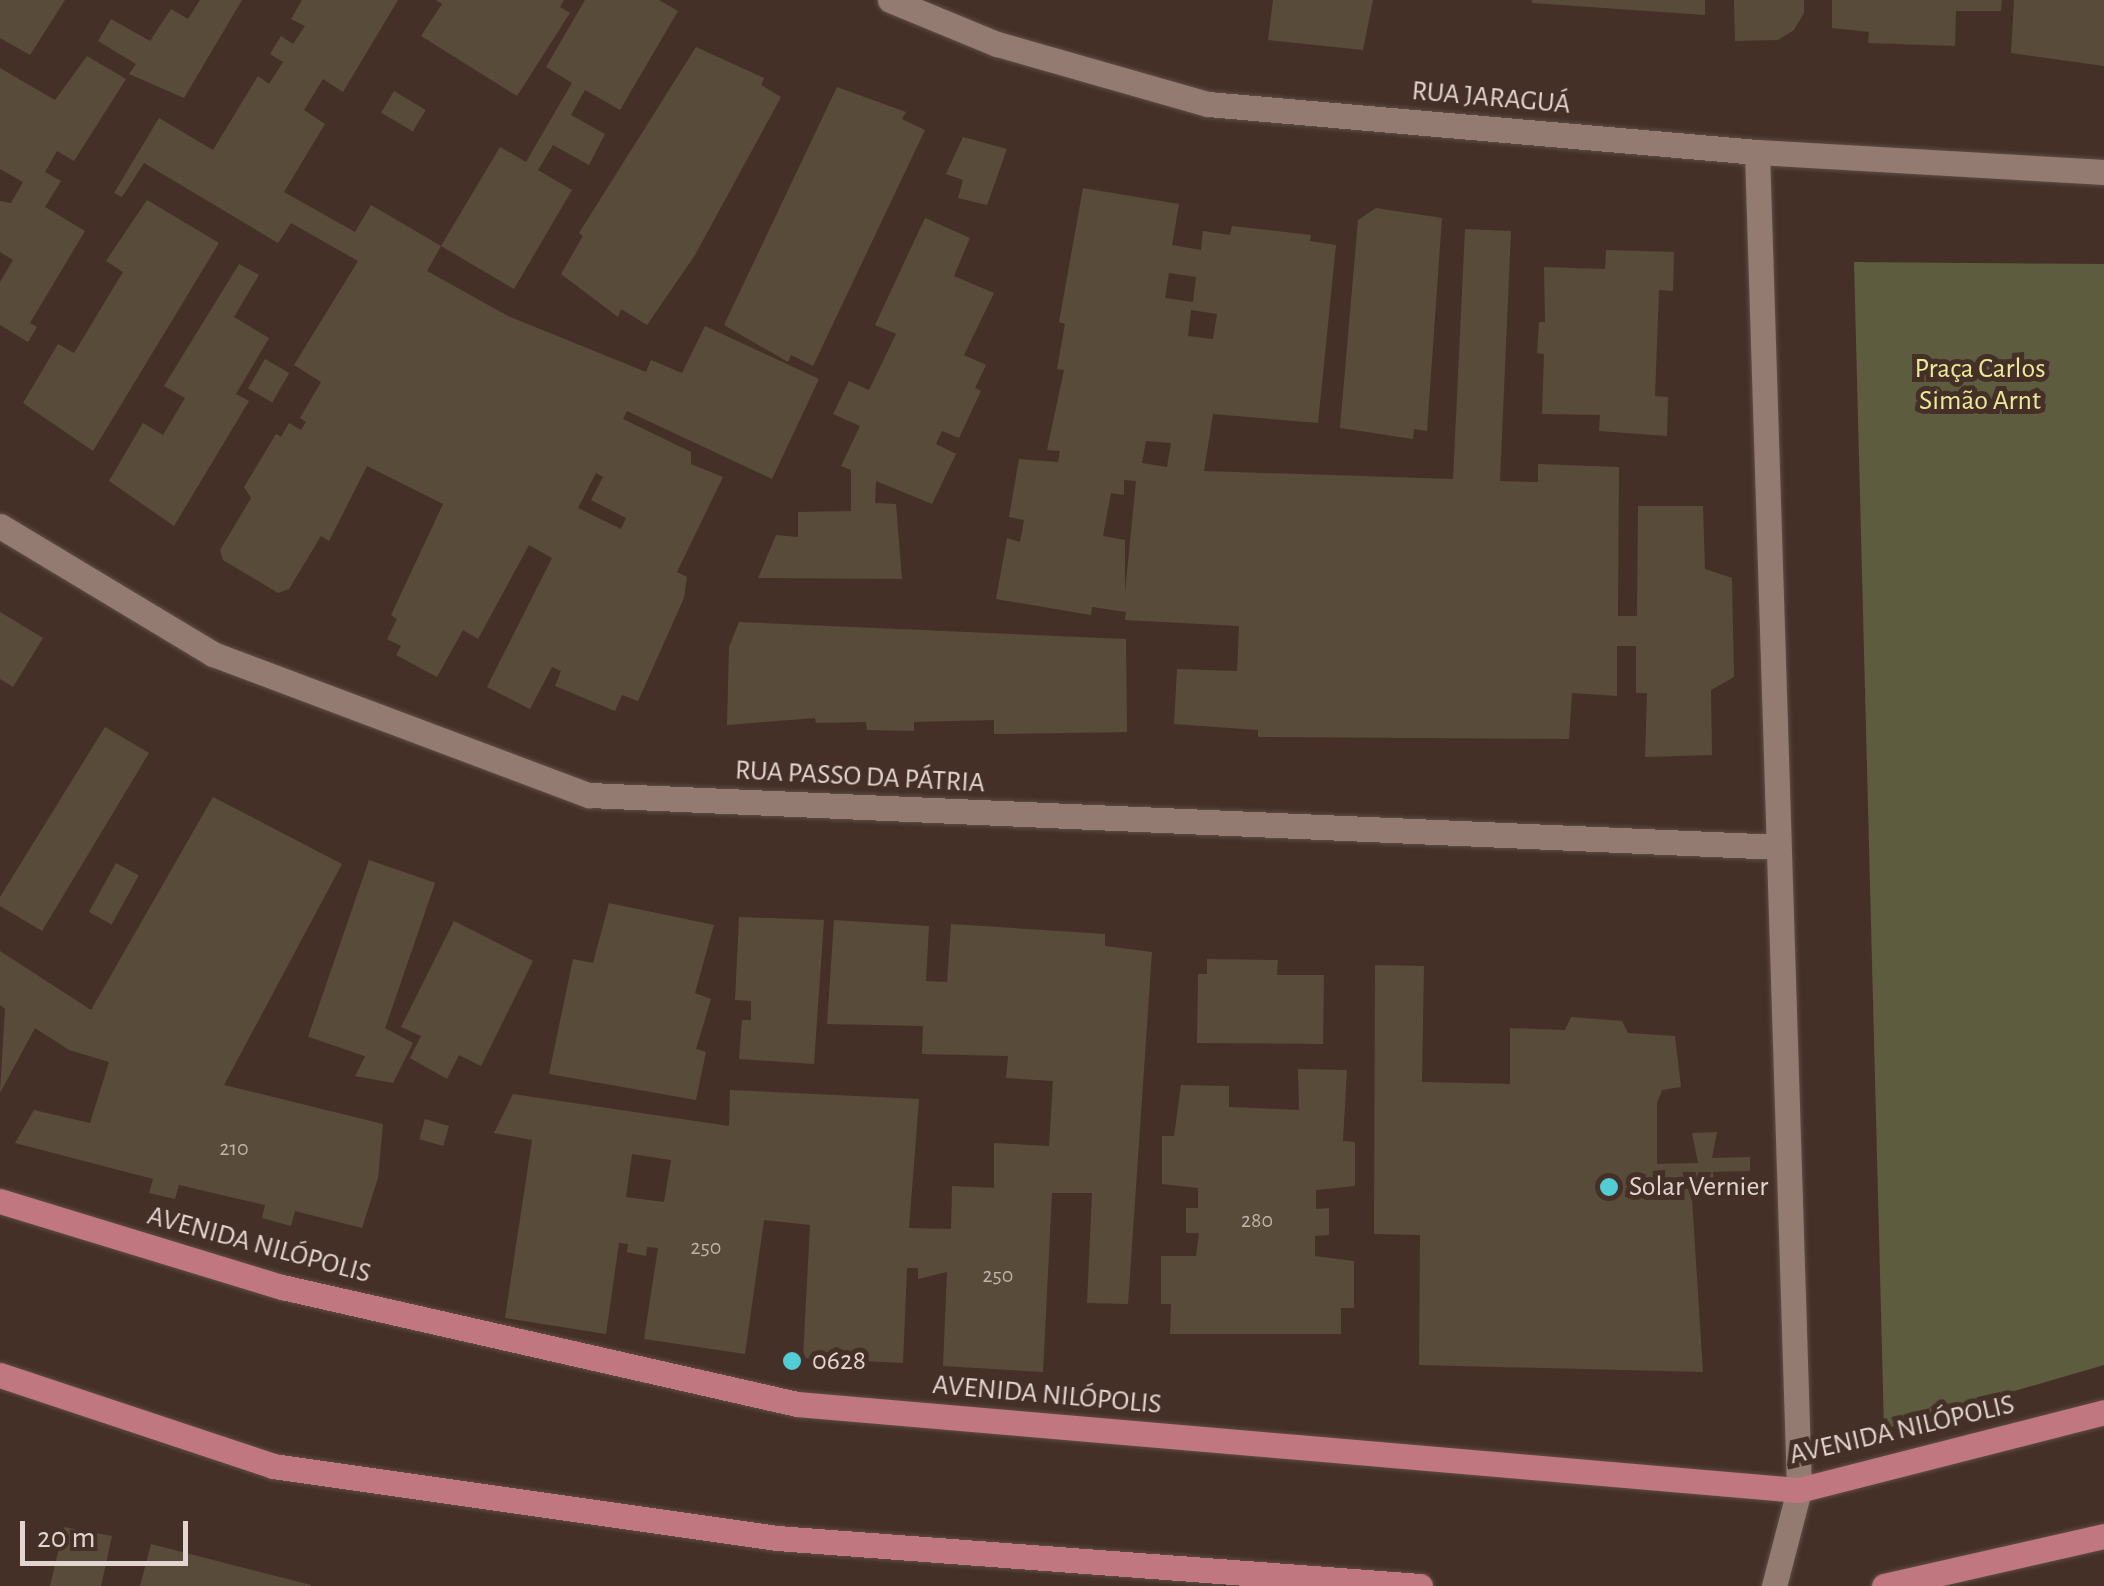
<!DOCTYPE html>
<meta charset="utf-8">
<style>
body{margin:0}
#map{position:relative;width:2104px;height:1586px;overflow:hidden;background:#453028;font-family:"Alegreya Sans",sans-serif}
div>[style]{position:absolute}
.green>*{inset:0;background:#5d5c3e}
.building>*{inset:0;background:#594b39;transform-origin:0 0}
.roads{filter:drop-shadow(0 0 2px #5e4d45) drop-shadow(0 0 2px #5e4d45)}
.minor>*{height:25px;margin:-12.5px;padding:0 12.5px;transform-origin:12.5px;border-radius:12.5px;background:#947b72}
.major>*{height:25px;margin:-12.5px;padding:0 12.5px;transform-origin:12.5px;border-radius:12.5px;background:#c1777f}
.dots>*{width:28px;height:28px;translate:-50% -50%;box-sizing:border-box;border:5px solid #453028;border-radius:50%}
span{translate:-50% -50%;white-space:nowrap;text-align:center;line-height:1.15;-webkit-text-stroke:10px #453028;paint-order:stroke}
.number-label{font-size:22px;color:#c0b2aa}
.number-label span{-webkit-text-stroke-width:0}
.street-label{font-size:28px;color:#e2d5cf}
.park-label{font-size:28px;color:#ece998}
.poi-label{font-size:28px;color:#e2d5cf}
.left{translate:0 -50%;text-align:left}
.scale{position:absolute;left:20px;top:1521px;width:168px;height:45px;box-sizing:border-box;border:5px solid #e2d5cf;border-top:0;padding-left:12px;font-size:30px;line-height:35px;white-space:nowrap;color:#e2d5cf;-webkit-text-stroke:8px #453028;paint-order:stroke}
</style>
<div id="map">
<div class="green">
<div style="clip-path:polygon(1854px 262px,2104px 264px,2104px 1365px,1884px 1429px)"></div>
</div>
<div class="building">
<div style="clip-path:polygon(0 0,65px 0,30px 55px,0 38px)"></div>
<div style="clip-path:polygon(200px 0,242px 0,184px 98px,129px 74px,136px 64px,98px 41px,111px 19px,150px 41px,171px 9px,188px 19px)"></div>
<div style="clip-path:polygon(evenodd,302px 0,398px 0,343px 92px,323px 79px,304px 110px,325px 124px,284px 192px,355px 232px,371px 205px,441px 246px,427px 271px,508px 316px,646px 372px,651px 360px,682px 373px,705px 326px,819px 379px,772px 479px,627px 411px,623px 419px,691px 452px,691px 464px,723px 477px,677px 572px,687px 577px,684px 598px,638px 701px,622px 695px,615px 711px,555px 686px,561px 671px,552px 667px,530px 709px,487px 687px,552px 558px,529px 545px,478px 639px,463px 630px,437px 677px,396px 655px,401px 646px,387px 639px,397px 619px,391px 615px,443px 504px,367px 466px,329px 541px,321px 536px,289px 589px,278px 593px,223px 560px,220px 550px,251px 498px,244px 487px,276px 434px,281px 437px,289px 423px,301px 430px,306px 422px,300px 418px,321px 382px,294px 365px,358px 261px,291px 223px,278px 243px,144px 163px,122px 197px,114px 193px,159px 118px,213px 150px,258px 76px,269px 84px,283px 62px,270px 54px,281px 36px,293px 44px,305px 26px,291px 19px,302px 0,596px 473px,603px 477px,591px 500px,626px 518px,621px 529px,578px 508px,596px 473px)"></div>
<div style="clip-path:polygon(436px 0,564px 0,560px 7px,570px 13px,517px 96px,421px 36px,442px 4px)"></div>
<div style="clip-path:polygon(585px 0,659px 0,678px 11px,620px 110px,585px 90px,571px 115px,605px 134px,589px 165px,553px 145px,538px 170px,572px 190px,514px 289px,441px 246px,500px 147px,526px 162px,572px 83px,546px 67px)"></div>
<div style="clip-path:polygon(1273px 0,1373px 0,1363px 50px,1268px 40px)"></div>
<div style="clip-path:polygon(1532px 0,1705px 0,1705px 15px,1532px 3px)"></div>
<div style="clip-path:polygon(1734px 0,1804px 0,1804px 13px,1794px 30px,1778px 40px,1735px 41px)"></div>
<div style="clip-path:polygon(1832px 0,2002px 0,2001px 11px,1956px 11px,1955px 46px,1868px 43px,1869px 32px,1832px 28px)"></div>
<div style="clip-path:polygon(2014px 0,2104px 0,2104px 66px,2011px 53px)"></div>
<div style="clip-path:polygon(696px 47px,764px 78px,761px 85px,781px 97px,695px 255px,647px 325px,621px 309px,618px 317px,561px 274px,583px 236px,579px 233px)"></div>
<div style="clip-path:polygon(87px 56px,126px 79px,74px 161px,57px 151px,45px 172px,61px 181px,45px 207px,85px 231px,30px 323px,37px 327px,28px 342px,0 325px,0 282px,13px 260px,0 252px,0 201px,11px 203px,23px 182px,0 169px,0 68px,55px 100px)"></div>
<div style="clip-path:polygon(837px 87px,906px 112px,902px 119px,925px 130px,813px 366px,791px 355px,788px 362px,724px 325px)"></div>
<div style="left:394px;top:91px;width:37px;height:25px;rotate:31deg"></div>
<div style="clip-path:polygon(963px 137px,1007px 149px,987px 205px,958px 198px,963px 180px,946px 174px)"></div>
<div style="clip-path:polygon(evenodd,1083px 188px,1179px 204px,1172px 245px,1201px 250px,1203px 231px,1230px 235px,1232px 226px,1311px 235px,1310px 241px,1336px 245px,1318px 423px,1213px 414px,1204px 471px,1453px 479px,1465px 229px,1511px 231px,1500px 481px,1538px 482px,1538px 464px,1619px 467px,1618px 616px,1637px 616px,1638px 506px,1703px 506px,1705px 569px,1732px 578px,1734px 677px,1711px 690px,1712px 755px,1645px 757px,1647px 693px,1636px 693px,1636px 646px,1617px 646px,1617px 696px,1572px 693px,1569px 739px,1258px 737px,1258px 730px,1174px 724px,1177px 669px,1237px 671px,1239px 626px,1125px 620px,1126px 612px,1092px 607px,1091px 615px,996px 599px,1007px 538px,1020px 542px,1024px 520px,1009px 517px,1019px 459px,1058px 462px,1060px 451px,1047px 450px,1064px 370px,1057px 369px,1065px 324px,1059px 322px,1083px 188px,1169px 273px,1196px 277px,1193px 302px,1165px 298px,1169px 273px,1083px 188px,1191px 310px,1217px 314px,1213px 339px,1188px 336px,1191px 310px,1083px 188px,1146px 441px,1171px 443px,1167px 467px,1142px 463px,1146px 441px,1083px 188px,1124px 480px,1136px 481px,1125px 592px,1125px 540px,1103px 536px,1111px 493px,1124px 495px,1124px 480px)"></div>
<div style="clip-path:polygon(147px 200px,219px 243px,93px 451px,23px 403px,58px 344px,74px 353px,123px 272px,106px 261px)"></div>
<div style="clip-path:polygon(1376px 208px,1442px 218px,1427px 431px,1414px 429px,1413px 439px,1340px 428px,1358px 220px)"></div>
<div style="clip-path:polygon(925px 218px,970px 238px,954px 276px,994px 293px,964px 355px,986px 365px,975px 388px,981px 391px,959px 438px,942px 431px,936px 444px,956px 454px,932px 504px,876px 481px,875px 503px,896px 504px,902px 579px,758px 578px,776px 535px,798px 537px,798px 512px,851px 511px,851px 470px,841px 466px,860px 426px,833px 414px,849px 381px,869px 390px,896px 334px,875px 325px)"></div>
<div style="clip-path:polygon(1606px 250px,1674px 252px,1673px 291px,1659px 290px,1655px 396px,1668px 397px,1667px 436px,1599px 431px,1600px 415px,1542px 414px,1544px 354px,1537px 353px,1539px 322px,1545px 322px,1544px 267px,1605px 269px)"></div>
<div style="clip-path:polygon(239px 264px,259px 275px,234px 317px,269px 338px,236px 394px,249px 401px,174px 526px,109px 481px,143px 423px,163px 435px,185px 398px,164px 386px)"></div>
<div style="left:265px;top:359px;width:28px;height:34px;rotate:30deg"></div>
<div style="clip-path:polygon(0 612px,43px 638px,13px 687px,0 679px)"></div>
<div style="clip-path:polygon(739px 622px,1126px 639px,1127px 732px,994px 734px,994px 720px,914px 722px,914px 731px,867px 730px,866px 722px,816px 723px,815px 718px,727px 725px,729px 647px)"></div>
<div style="clip-path:polygon(105px 727px,149px 753px,42px 931px,0 906px,0 897px)"></div>
<div style="clip-path:polygon(213px 797px,342px 864px,224px 1085px,383px 1124px,378px 1178px,362px 1228px,295px 1211px,291px 1226px,262px 1218px,265px 1205px,179px 1185px,175px 1199px,149px 1193px,153px 1179px,15px 1143px,34px 1110px,90px 1123px,109px 1062px,69px 1050px,35px 1028px,0 1093px,5px 1009px,0 1005px,0 951px,91px 1010px)"></div>
<div style="left:369px;top:860px;width:70px;height:187px;rotate:19deg"></div>
<div style="left:116px;top:863px;width:26px;height:56px;rotate:29deg"></div>
<div style="clip-path:polygon(609px 903px,714px 925px,695px 993px,711px 999px,696px 1049px,706px 1052px,696px 1100px,549px 1074px,573px 959px,593px 963px)"></div>
<div style="clip-path:polygon(739px 917px,824px 920px,814px 1064px,739px 1059px,742px 1020px,751px 1020px,751px 1001px,735px 1000px)"></div>
<div style="clip-path:polygon(evenodd,834px 920px,929px 926px,926px 981px,947px 982px,951px 924px,1105px 934px,1105px 946px,1152px 952px,1128px 1304px,1087px 1303px,1092px 1193px,1052px 1193px,1043px 1372px,943px 1366px,947px 1272px,918px 1279px,918px 1268px,907px 1268px,903px 1363px,803px 1358px,810px 1225px,764px 1220px,745px 1354px,644px 1339px,658px 1248px,647px 1247px,646px 1256px,627px 1252px,628px 1244px,619px 1243px,606px 1334px,505px 1318px,532px 1140px,494px 1133px,513px 1094px,729px 1126px,730px 1090px,919px 1099px,909px 1228px,951px 1229px,952px 1186px,994px 1188px,994px 1143px,1049px 1146px,1053px 1081px,1006px 1078px,1008px 1056px,922px 1054px,923px 1026px,827px 1024px,834px 920px,632px 1154px,671px 1160px,664px 1202px,626px 1197px,632px 1154px)"></div>
<div style="clip-path:polygon(454px 921px,533px 961px,481px 1066px,459px 1055px,447px 1079px,410px 1058px,421px 1036px,401px 1027px)"></div>
<div style="clip-path:polygon(1207px 959px,1278px 960px,1277px 975px,1324px 975px,1323px 1044px,1197px 1043px,1198px 974px,1207px 974px)"></div>
<div style="clip-path:polygon(1375px 965px,1424px 966px,1422px 1082px,1510px 1084px,1510px 1028px,1565px 1030px,1571px 1017px,1622px 1021px,1628px 1033px,1675px 1036px,1681px 1087px,1662px 1090px,1657px 1103px,1657px 1164px,1698px 1163px,1692px 1133px,1717px 1132px,1712px 1158px,1750px 1157px,1750px 1171px,1713px 1172px,1714px 1190px,1691px 1184px,1703px 1372px,1419px 1365px,1420px 1235px,1374px 1234px)"></div>
<div style="clip-path:polygon(381px 1026px,413px 1043px,393px 1083px,355px 1076px)"></div>
<div style="clip-path:polygon(1298px 1069px,1347px 1070px,1343px 1141px,1355px 1142px,1355px 1186px,1316px 1190px,1316px 1209px,1329px 1208px,1329px 1235px,1315px 1236px,1315px 1256px,1354px 1261px,1354px 1308px,1341px 1308px,1341px 1334px,1170px 1334px,1171px 1304px,1161px 1304px,1161px 1256px,1196px 1256px,1199px 1233px,1186px 1233px,1186px 1208px,1198px 1208px,1198px 1188px,1162px 1184px,1162px 1136px,1174px 1136px,1181px 1085px,1229px 1086px,1229px 1107px,1299px 1110px)"></div>
<div style="left:425px;top:1119px;width:25px;height:21px;rotate:16deg"></div>
<div style="clip-path:polygon(64px 1527px,112px 1536px,101px 1586px,50px 1586px)"></div>
<div style="clip-path:polygon(151px 1544px,311px 1585px,311px 1586px,140px 1586px)"></div>
</div>
<div class="roads">
<div class="minor">
<div style="left:890px;top:0;width:116px;rotate:22.4deg"></div>
<div style="left:997px;top:44px;width:219px;rotate:15.9deg"></div>
<div style="left:1208px;top:104px;width:551px;rotate:5deg"></div>
<div style="left:1757px;top:152px;width:348px;rotate:3.3deg"></div>
<div style="left:1757px;top:152px;width:1339px;rotate:88.2deg"></div>
<div style="left:1799px;top:1490px;width:99px;rotate:104.6deg"></div>
<div style="left:0;top:526px;width:249px;rotate:31deg"></div>
<div style="left:213px;top:654px;width:402px;rotate:20.6deg"></div>
<div style="left:589px;top:795px;width:1190px;rotate:2.5deg"></div>
</div>
<div class="major">
<div style="left:0;top:1201px;width:295px;rotate:17deg"></div>
<div style="left:282px;top:1287px;width:528px;rotate:12.8deg"></div>
<div style="left:797px;top:1404px;width:1006px;rotate:4.91deg"></div>
<div style="left:1799px;top:1490px;width:315px;rotate:-14.3deg"></div>
<div style="left:0;top:1375px;width:288px;rotate:18.4deg"></div>
<div style="left:273px;top:1466px;width:509px;rotate:8.13deg"></div>
<div style="left:777px;top:1538px;width:645px;rotate:4.27deg"></div>
<div style="left:1884px;top:1586px;width:226px;rotate:-12.8deg"></div>
</div>
</div>
<div class="dots">
<div style="left:1609px;top:1187px;background:#52ccd5"></div>
<div style="left:792px;top:1361px;background:#52ccd5"></div>
</div>
<div class="number-label">
<span style="left:234px;top:1149px">210</span>
<span style="left:1257px;top:1221px">280</span>
<span style="left:706px;top:1248px">250</span>
<span style="left:998px;top:1276px">250</span>
</div>
<div class="street-label">
<span style="left:1491px;top:98px;rotate:5deg">RUA JARAGUÁ</span>
<span style="left:860px;top:777px;rotate:3deg">RUA PASSO DA PÁTRIA</span>
<span style="left:259px;top:1245px;rotate:15deg">AVENIDA NILÓPOLIS</span>
<span style="left:1047px;top:1395px;rotate:5deg">AVENIDA NILÓPOLIS</span>
<span style="left:1902px;top:1430px;rotate:-13deg">AVENIDA NILÓPOLIS</span>
</div>
<div class="park-label">
<span style="left:1980px;top:385px">Praça Carlos<br>Simão Arnt</span>
</div>
<div class="poi-label">
<span class="left" style="left:1629px;top:1187px">Solar Vernier</span>
<span class="left" style="left:812px;top:1361px">0628</span>
</div>
<div class="scale">20 m</div>
</div>
